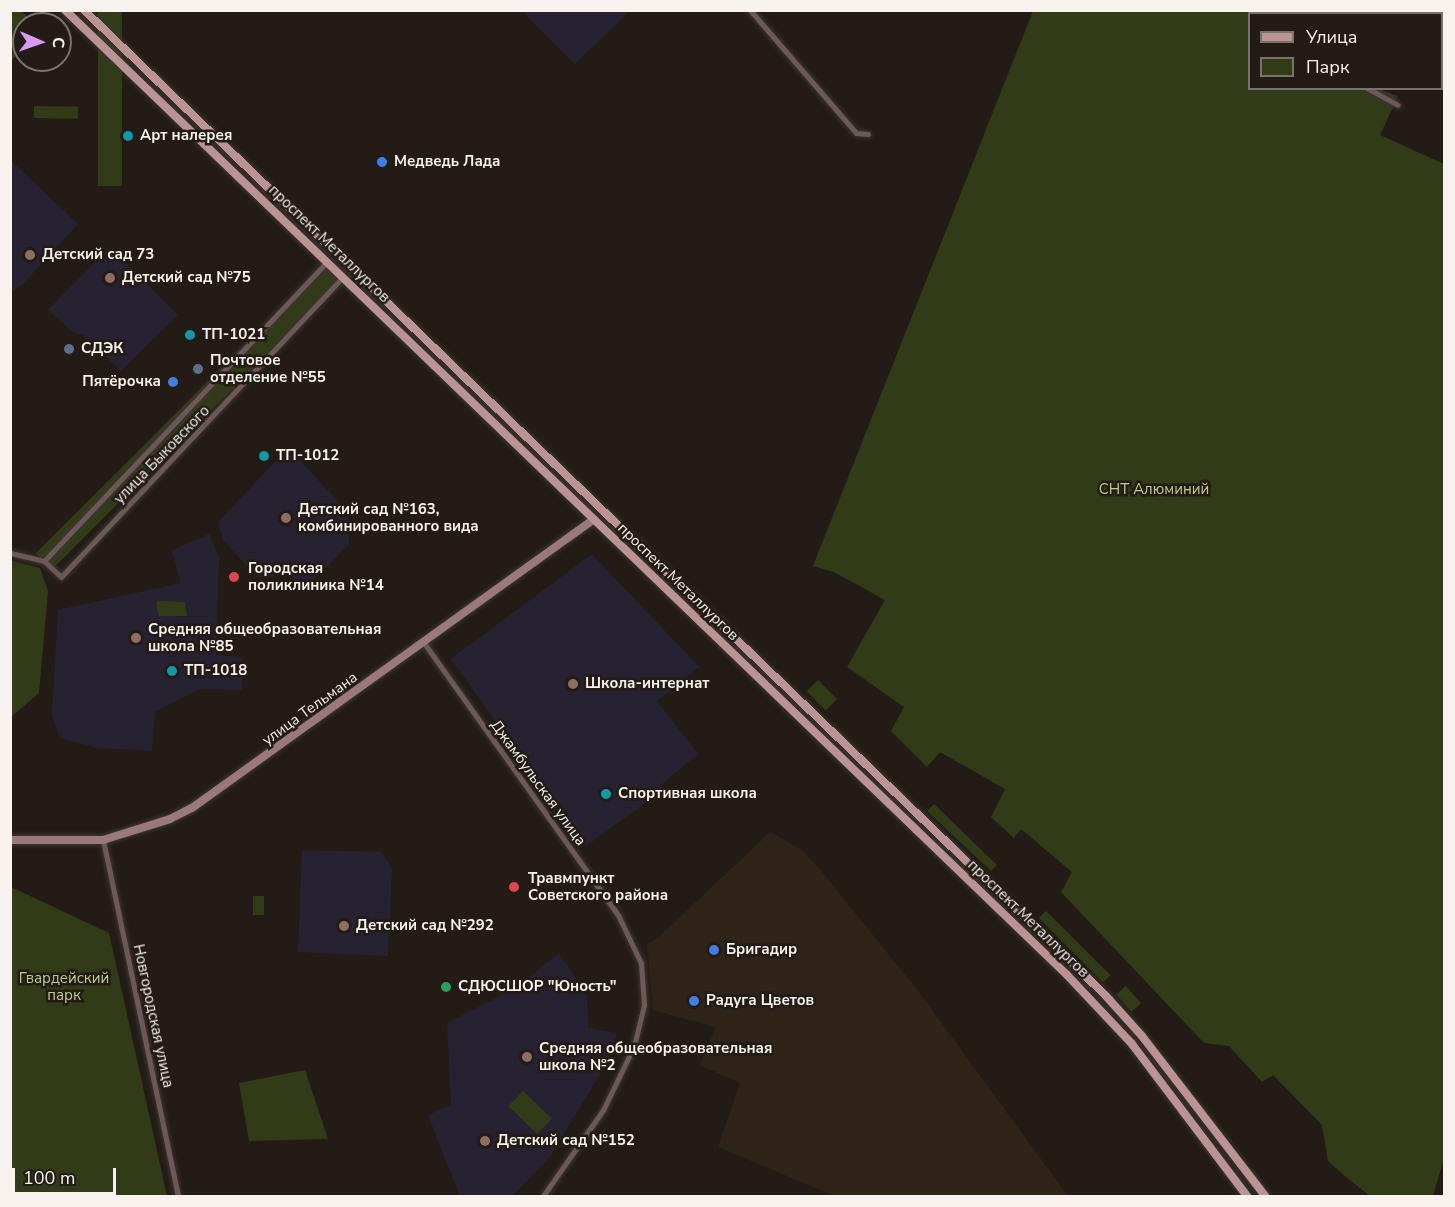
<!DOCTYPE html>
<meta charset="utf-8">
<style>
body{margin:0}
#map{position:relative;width:1455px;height:1207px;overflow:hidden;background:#231c16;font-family:"Nunito Sans",sans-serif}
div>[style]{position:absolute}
.built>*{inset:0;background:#302419}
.education>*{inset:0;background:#272231}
.green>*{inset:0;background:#323b17;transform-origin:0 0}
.roads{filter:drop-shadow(0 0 2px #3c3630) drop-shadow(0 0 2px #3c3630)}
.street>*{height:5px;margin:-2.5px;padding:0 2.5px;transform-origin:2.5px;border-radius:2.5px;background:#6c5859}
.secondary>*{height:8px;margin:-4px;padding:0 4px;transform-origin:4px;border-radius:4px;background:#99797b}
.primary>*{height:8px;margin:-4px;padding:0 4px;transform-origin:4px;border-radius:4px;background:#bb9395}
.dots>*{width:16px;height:16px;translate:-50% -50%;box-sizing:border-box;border:3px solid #231c16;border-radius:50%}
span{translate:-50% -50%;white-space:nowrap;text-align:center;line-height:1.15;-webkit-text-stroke:5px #231c16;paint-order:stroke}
.poi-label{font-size:15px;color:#f7f2ed;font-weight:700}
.left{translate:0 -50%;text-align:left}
.right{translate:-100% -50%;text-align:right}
.street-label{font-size:15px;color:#f7f2ed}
.park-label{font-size:15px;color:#bbcd8c}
.frame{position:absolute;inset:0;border:12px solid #f7f2ed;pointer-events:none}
.legend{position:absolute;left:1248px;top:12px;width:195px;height:78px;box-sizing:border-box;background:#231c16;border:2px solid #78726c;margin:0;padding:8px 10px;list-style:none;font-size:18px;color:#f7f2ed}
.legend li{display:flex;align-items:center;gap:12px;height:30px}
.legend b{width:30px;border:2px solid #78726c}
.north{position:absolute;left:12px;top:12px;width:60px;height:60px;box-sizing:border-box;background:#231c16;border:2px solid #78726c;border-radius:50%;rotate:92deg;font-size:16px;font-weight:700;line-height:24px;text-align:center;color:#f7f2ed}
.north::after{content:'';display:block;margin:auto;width:21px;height:27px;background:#d99af7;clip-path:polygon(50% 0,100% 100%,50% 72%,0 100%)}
.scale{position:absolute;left:12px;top:1168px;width:104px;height:27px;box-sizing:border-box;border:3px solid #f7f2ed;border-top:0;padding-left:8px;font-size:18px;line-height:21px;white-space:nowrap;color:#f7f2ed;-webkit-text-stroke:4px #231c16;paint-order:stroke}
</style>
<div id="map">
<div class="built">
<div style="clip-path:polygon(770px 832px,802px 850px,818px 867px,918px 991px,1068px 1196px,835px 1196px,718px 1147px,740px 1083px,700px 1065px,716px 1027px,653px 1010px,647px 944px,659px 937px)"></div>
</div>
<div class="education">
<div style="clip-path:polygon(522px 11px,630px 11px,575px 64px)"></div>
<div style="clip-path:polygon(10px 160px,78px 224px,22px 285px,11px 291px)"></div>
<div style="clip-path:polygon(110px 247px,178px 315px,121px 371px,82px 334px,75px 334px,48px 310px)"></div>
<div style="clip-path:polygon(288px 448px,349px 513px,349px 545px,305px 587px,290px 576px,257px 577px,223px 540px,218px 522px)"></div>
<div style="clip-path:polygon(209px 534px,219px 557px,216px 655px,243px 657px,242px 690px,199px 689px,155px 712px,152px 751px,98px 748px,60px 738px,52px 715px,58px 610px,181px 583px,172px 550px)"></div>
<div style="clip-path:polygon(592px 554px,699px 667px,657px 701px,698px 754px,656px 789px,658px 794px,586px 846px,451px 659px)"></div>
<div style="clip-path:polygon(302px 850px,382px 852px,392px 869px,388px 956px,298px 952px)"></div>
<div style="clip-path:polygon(559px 953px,587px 996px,588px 1028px,617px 1033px,602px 1071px,549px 1158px,512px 1196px,460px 1196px,428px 1115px,451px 1105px,447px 1023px,516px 988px)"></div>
</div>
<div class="green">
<div style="clip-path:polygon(11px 10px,21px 11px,36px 24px,24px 24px,24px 47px,11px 61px)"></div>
<div style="left:98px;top:11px;width:24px;height:175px"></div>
<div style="clip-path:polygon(1033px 11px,1369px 11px,1250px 14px,1250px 88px,1378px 89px,1398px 96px,1380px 135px,1444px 164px,1444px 1158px,1433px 1196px,1370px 1196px,1346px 1177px,1328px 1161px,1322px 1125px,1273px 1075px,1262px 1082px,1229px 1046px,1204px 1043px,1061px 892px,1072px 872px,1021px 829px,1014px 838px,991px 817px,1005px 789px,940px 752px,927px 767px,891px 731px,904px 707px,847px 667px,885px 600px,834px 572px,813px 566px)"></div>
<div style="left:34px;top:106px;width:44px;height:12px;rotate:1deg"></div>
<div style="left:328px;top:261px;width:23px;height:413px;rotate:45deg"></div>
<div style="clip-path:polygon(10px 560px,40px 568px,48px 591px,39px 693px,12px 716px)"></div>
<div style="clip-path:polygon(159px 601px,185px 602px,187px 616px,159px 616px,156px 603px)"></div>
<div style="left:818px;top:680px;width:27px;height:16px;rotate:45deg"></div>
<div style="clip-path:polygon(934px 804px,997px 865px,991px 871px,927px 811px)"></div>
<div style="clip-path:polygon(11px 887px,109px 933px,167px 1196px,11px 1196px)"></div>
<div style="left:253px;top:896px;width:11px;height:19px"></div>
<div style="left:1046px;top:911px;width:91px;height:10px;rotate:45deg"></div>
<div style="left:1126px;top:986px;width:23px;height:13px;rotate:49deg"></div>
<div style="clip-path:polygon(305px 1070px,328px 1139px,249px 1141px,239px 1083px)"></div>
<div style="left:523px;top:1091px;width:40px;height:21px;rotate:44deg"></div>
</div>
<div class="roads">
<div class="street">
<div style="left:750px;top:10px;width:162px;rotate:49.2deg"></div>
<div style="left:856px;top:133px;width:12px;rotate:5deg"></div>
<div style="left:1367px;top:88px;width:35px;rotate:29deg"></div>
<div style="left:10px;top:553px;width:35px;rotate:13deg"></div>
<div style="left:44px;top:561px;width:23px;rotate:43deg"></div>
<div style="left:61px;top:577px;width:412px;rotate:-46.8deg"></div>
<div style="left:44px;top:561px;width:413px;rotate:-46.6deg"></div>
<div style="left:424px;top:643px;width:334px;rotate:54.5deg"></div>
<div style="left:618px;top:915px;width:53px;rotate:64.4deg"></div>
<div style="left:641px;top:963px;width:42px;rotate:85.9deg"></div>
<div style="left:644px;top:1005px;width:42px;rotate:103.7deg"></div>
<div style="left:634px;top:1046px;width:71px;rotate:115.8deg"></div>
<div style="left:603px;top:1110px;width:105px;rotate:124.9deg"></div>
<div style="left:103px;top:840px;width:364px;rotate:78.1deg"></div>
</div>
<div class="secondary">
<div style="left:10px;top:840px;width:93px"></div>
<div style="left:103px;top:840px;width:70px;rotate:-17.4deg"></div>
<div style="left:170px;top:819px;width:25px;rotate:-27deg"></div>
<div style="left:192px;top:808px;width:495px;rotate:-35.7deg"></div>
</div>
<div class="primary">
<div style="left:65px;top:10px;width:1391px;rotate:43.92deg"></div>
<div style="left:1067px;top:975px;width:95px;rotate:46.7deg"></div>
<div style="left:1132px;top:1044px;width:191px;rotate:52.9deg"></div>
<div style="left:84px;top:10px;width:1420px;rotate:43.97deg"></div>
<div style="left:1106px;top:996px;width:54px;rotate:48deg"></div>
<div style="left:1142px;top:1036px;width:202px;rotate:52.4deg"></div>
</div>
</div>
<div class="dots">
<div style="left:128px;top:136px;background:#0f9aa8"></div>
<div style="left:382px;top:162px;background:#3f7fe0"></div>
<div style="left:30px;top:255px;background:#8d6e63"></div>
<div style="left:110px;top:278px;background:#8d6e63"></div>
<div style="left:190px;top:335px;background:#0f9aa8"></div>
<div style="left:69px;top:349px;background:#5c6f8a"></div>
<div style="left:198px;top:369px;background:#5c6f8a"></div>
<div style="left:173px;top:382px;background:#3f7fe0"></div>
<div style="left:264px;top:456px;background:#0f9aa8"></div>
<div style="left:286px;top:518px;background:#8d6e63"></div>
<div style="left:234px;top:577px;background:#e0444e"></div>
<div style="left:136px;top:638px;background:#8d6e63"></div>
<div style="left:172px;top:671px;background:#0f9aa8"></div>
<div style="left:573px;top:684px;background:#8d6e63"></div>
<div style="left:606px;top:794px;background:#0f9aa8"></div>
<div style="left:514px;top:887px;background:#e0444e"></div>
<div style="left:344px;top:926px;background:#8d6e63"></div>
<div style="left:714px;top:950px;background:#3f7fe0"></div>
<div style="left:446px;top:987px;background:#2e9e5b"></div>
<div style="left:694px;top:1001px;background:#3f7fe0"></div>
<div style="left:527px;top:1057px;background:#8d6e63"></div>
<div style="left:485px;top:1141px;background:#8d6e63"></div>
</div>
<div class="poi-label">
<span class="left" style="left:140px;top:136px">Арт налерея</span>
<span class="left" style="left:394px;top:162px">Медведь Лада</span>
<span class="left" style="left:42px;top:255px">Детский сад 73</span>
<span class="left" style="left:122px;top:278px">Детский сад №75</span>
<span class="left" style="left:202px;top:335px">ТП-1021</span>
<span class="left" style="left:81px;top:349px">СДЭК</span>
<span class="left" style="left:210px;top:369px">Почтовое<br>отделение №55</span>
<span class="right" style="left:161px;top:382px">Пятёрочка</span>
<span class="left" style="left:276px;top:456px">ТП-1012</span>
<span class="left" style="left:298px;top:518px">Детский сад №163,<br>комбинированного вида</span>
<span class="left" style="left:248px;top:577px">Городская<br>поликлиника №14</span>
<span class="left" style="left:148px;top:638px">Средняя общеобразовательная<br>школа №85</span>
<span class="left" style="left:184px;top:671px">ТП-1018</span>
<span class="left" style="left:585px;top:684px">Школа-интернат</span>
<span class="left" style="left:618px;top:794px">Спортивная школа</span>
<span class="left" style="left:528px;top:887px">Травмпункт<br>Советского района</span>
<span class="left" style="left:356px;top:926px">Детский сад №292</span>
<span class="left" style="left:726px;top:950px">Бригадир</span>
<span class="left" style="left:458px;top:987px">СДЮСШОР "Юность"</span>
<span class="left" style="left:706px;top:1001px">Радуга Цветов</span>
<span class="left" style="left:539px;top:1057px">Средняя общеобразовательная<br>школа №2</span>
<span class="left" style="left:497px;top:1141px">Детский сад №152</span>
</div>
<div class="street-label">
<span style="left:329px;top:244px;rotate:44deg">проспект Металлургов</span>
<span style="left:162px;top:455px;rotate:-46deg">улица Быковского</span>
<span style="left:678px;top:582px;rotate:44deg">проспект Металлургов</span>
<span style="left:310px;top:709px;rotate:-36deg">улица Тельмана</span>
<span style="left:538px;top:783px;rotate:54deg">Джамбульская улица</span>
<span style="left:1028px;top:919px;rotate:44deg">проспект Металлургов</span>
<span style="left:153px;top:1016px;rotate:78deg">Новгородская улица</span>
</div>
<div class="park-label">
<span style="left:1154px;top:490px">СНТ Алюминий</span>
<span style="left:64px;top:987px">Гвардейский<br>парк</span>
</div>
<div class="frame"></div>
<ul class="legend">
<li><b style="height:8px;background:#bb9395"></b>Улица</li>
<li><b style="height:16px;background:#323b17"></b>Парк</li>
</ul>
<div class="north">С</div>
<div class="scale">100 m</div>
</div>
